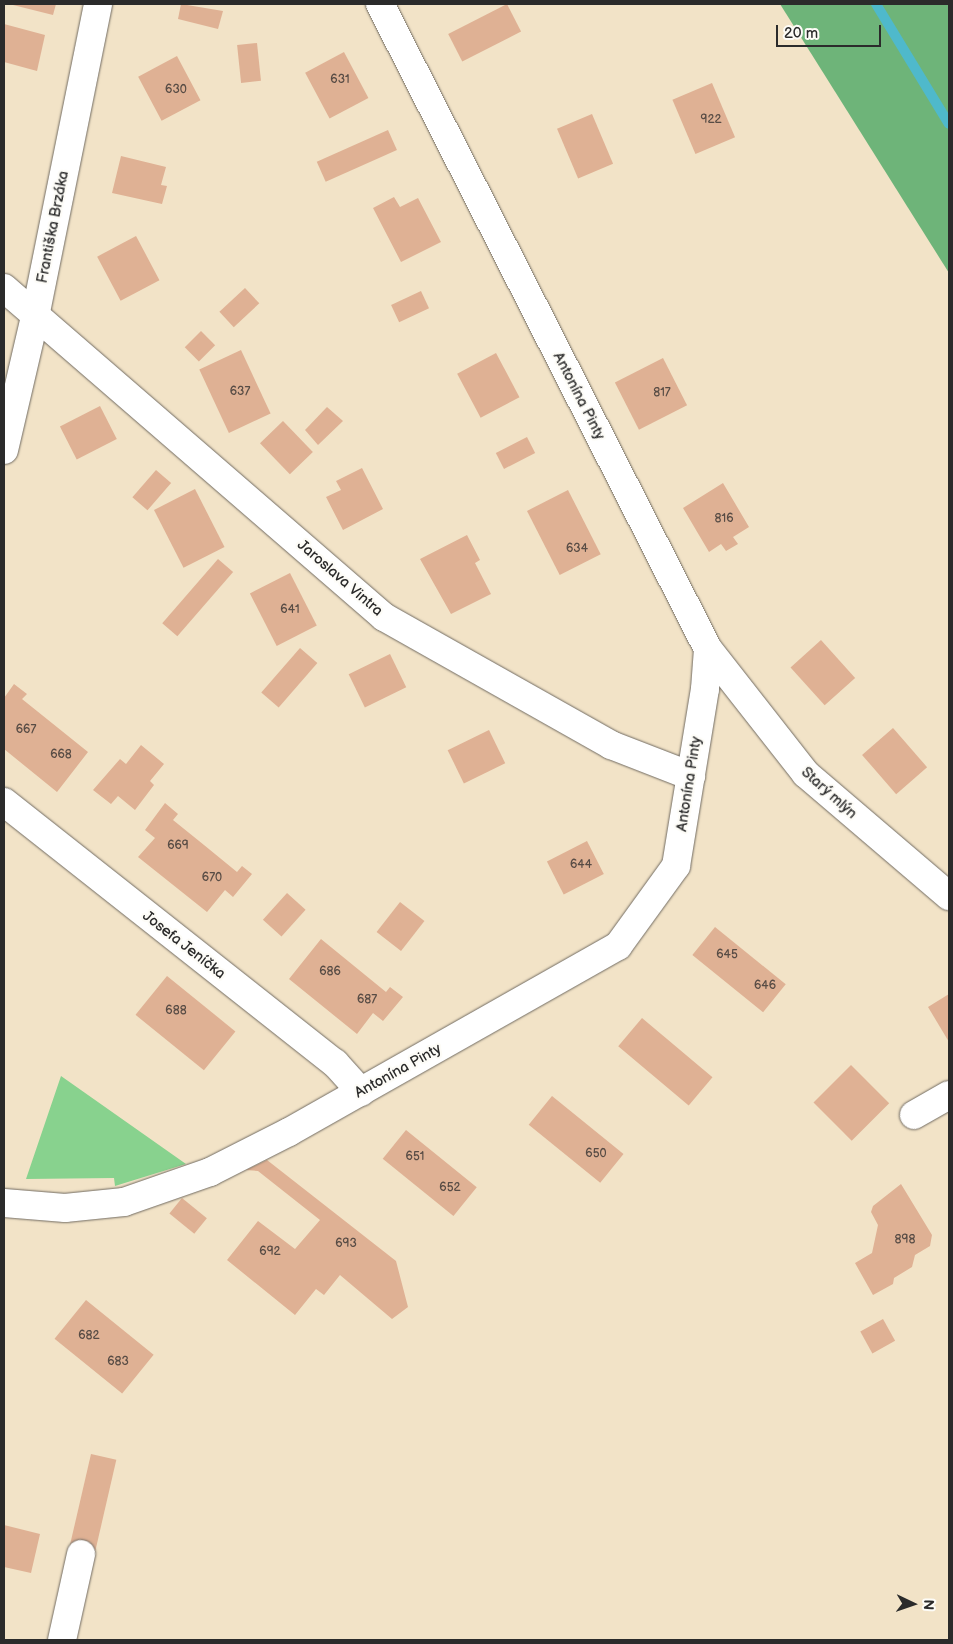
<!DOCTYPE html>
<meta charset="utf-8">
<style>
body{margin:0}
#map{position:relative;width:953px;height:1644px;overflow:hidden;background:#f2e3c7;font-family:"Balsamiq Sans",sans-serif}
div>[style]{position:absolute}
.green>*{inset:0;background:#88d28e}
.forest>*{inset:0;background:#6eb479}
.stream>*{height:10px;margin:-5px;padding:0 5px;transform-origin:5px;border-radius:5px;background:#4fb9cb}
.building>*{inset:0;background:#dfb194;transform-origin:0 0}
.roads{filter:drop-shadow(0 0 1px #716b62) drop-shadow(0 0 1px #716b62)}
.street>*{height:28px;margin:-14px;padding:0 14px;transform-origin:14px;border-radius:14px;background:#fff}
span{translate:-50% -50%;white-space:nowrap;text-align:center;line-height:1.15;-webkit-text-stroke:4.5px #fdfcf7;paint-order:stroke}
.number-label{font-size:12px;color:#584c45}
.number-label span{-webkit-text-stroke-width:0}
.street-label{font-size:15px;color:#2b2b2b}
.frame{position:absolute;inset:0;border:5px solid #2b2b2b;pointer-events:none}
.north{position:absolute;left:888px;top:1579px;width:50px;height:50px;-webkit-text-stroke:4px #fdfcf7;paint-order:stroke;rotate:93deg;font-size:14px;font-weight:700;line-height:20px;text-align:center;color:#2b2b2b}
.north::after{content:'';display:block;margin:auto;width:18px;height:22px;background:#2b2b2b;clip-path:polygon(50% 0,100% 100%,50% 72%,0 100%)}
.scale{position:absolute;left:776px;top:25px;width:105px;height:22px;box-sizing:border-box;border:2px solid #2b2b2b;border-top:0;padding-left:6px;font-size:15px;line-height:18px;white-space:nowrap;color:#2b2b2b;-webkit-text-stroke:4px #fdfcf7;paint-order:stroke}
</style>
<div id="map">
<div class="green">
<div style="clip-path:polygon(61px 1076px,186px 1164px,115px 1186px,114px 1178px,26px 1179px)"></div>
</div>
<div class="forest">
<div style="clip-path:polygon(780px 4px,949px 4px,949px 273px)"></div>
</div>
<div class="stream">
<div style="left:876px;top:4px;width:140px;rotate:58.7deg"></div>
</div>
<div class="building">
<div style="clip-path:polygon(9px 4px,56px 4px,53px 15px)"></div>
<div style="clip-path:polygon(181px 4px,223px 11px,218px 29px,178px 19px)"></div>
<div style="left:507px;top:4px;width:31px;height:66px;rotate:63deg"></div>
<div style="clip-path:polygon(4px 24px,45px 35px,37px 71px,4px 62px)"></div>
<div style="left:257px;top:43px;width:38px;height:20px;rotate:84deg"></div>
<div style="left:344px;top:52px;width:52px;height:44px;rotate:62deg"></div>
<div style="left:177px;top:56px;width:50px;height:44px;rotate:62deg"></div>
<div style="left:712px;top:83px;width:59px;height:43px;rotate:67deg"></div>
<div style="left:592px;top:114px;width:54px;height:38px;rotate:67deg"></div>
<div style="left:388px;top:130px;width:22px;height:78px;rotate:66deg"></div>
<div style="clip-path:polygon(121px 156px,166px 167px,161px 185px,167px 186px,162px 204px,112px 193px)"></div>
<div style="clip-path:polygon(394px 197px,400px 207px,418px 198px,441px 242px,401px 262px,373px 208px)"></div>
<div style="left:136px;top:236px;width:50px;height:44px;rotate:62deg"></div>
<div style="left:245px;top:288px;width:21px;height:35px;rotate:47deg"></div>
<div style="left:421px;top:291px;width:19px;height:33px;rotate:65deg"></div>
<div style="left:201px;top:331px;width:20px;height:23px;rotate:45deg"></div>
<div style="left:241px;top:350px;width:70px;height:46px;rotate:65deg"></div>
<div style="left:496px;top:353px;width:50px;height:44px;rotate:62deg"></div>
<div style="left:663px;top:358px;width:53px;height:54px;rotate:63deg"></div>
<div style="left:100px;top:406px;width:37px;height:45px;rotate:63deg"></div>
<div style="clip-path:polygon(327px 407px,343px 421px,318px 445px,305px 430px)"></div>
<div style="left:283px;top:421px;width:43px;height:32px;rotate:46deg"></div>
<div style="left:527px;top:437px;width:18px;height:35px;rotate:63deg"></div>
<div style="clip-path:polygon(362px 468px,383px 509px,343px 530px,326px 497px,341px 490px,336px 481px)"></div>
<div style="left:156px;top:470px;width:20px;height:36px;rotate:41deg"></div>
<div style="clip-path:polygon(723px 483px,749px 527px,733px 537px,738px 544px,726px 551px,721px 544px,709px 552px,683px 508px)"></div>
<div style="left:195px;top:489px;width:65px;height:46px;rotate:63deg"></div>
<div style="left:568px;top:490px;width:72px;height:46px;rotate:63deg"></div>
<div style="clip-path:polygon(467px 535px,480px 560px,475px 563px,491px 594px,451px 614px,420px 559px)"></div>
<div style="left:218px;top:559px;width:20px;height:85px;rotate:41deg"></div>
<div style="left:290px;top:573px;width:59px;height:45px;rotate:63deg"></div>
<div style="left:821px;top:640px;width:51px;height:41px;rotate:48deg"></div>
<div style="left:300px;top:648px;width:23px;height:59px;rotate:41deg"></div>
<div style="left:390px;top:654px;width:37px;height:46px;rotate:64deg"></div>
<div style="clip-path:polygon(14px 684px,27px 694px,22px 699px,88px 752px,57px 792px,4px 749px,4px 698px)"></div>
<div style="left:893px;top:728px;width:52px;height:41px;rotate:49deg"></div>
<div style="left:489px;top:730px;width:37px;height:46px;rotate:64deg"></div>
<div style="clip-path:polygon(141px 745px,164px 764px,150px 781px,154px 785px,135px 810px,118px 796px,111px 804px,93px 790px,120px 759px,126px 764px)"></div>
<div style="clip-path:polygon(165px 803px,178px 814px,173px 820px,204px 845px,237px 872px,242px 866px,252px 874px,233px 897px,225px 890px,207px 912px,138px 857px,155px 838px,145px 830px)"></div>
<div style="left:587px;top:841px;width:37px;height:45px;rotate:63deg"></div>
<div style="left:287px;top:893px;width:25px;height:36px;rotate:42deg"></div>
<div style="left:400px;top:902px;width:31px;height:38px;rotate:38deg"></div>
<div style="left:715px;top:927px;width:91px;height:36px;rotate:39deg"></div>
<div style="clip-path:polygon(321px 939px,386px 992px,390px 987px,403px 997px,383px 1021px,373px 1013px,357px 1034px,289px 979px)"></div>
<div style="left:167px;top:976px;width:88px;height:50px;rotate:39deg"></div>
<div style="clip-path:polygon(949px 994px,949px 1042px,928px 1007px)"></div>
<div style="left:642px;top:1018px;width:92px;height:37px;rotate:40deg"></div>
<div style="left:851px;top:1065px;width:54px;height:53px;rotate:45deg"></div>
<div style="left:552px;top:1096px;width:92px;height:37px;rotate:39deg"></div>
<div style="left:406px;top:1130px;width:91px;height:37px;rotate:39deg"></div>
<div style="clip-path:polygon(267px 1160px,396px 1261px,408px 1307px,392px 1319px,340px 1275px,324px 1295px,316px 1289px,295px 1315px,227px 1260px,258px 1221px,295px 1249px,320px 1220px,258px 1171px,246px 1170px)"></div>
<div style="clip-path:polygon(901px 1184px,932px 1235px,930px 1246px,915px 1255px,912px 1267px,894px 1278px,893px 1284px,873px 1295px,855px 1263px,872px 1253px,878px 1225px,871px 1212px,873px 1206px)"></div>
<div style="left:182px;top:1198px;width:32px;height:20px;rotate:39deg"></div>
<div style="left:86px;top:1300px;width:87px;height:50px;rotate:39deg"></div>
<div style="left:883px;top:1319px;width:25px;height:26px;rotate:61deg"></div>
<div style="left:91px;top:1454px;width:26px;height:93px;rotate:13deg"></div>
<div style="clip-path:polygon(4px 1525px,40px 1534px,31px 1573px,4px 1567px)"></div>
</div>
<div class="roads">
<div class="street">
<div style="left:4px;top:288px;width:503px;rotate:40.89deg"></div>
<div style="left:384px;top:617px;width:261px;rotate:29.4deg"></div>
<div style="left:611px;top:745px;width:86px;rotate:21.2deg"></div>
<div style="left:4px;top:450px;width:142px;rotate:-76.9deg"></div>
<div style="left:36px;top:312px;width:314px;rotate:-78.6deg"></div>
<div style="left:708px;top:649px;width:159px;rotate:51.9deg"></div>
<div style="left:806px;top:774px;width:188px;rotate:40.5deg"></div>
<div style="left:4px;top:802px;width:422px;rotate:38.3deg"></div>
<div style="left:335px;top:1063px;width:39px;rotate:48deg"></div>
<div style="left:914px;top:1115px;width:40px;rotate:-29.7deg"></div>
<div style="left:4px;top:1203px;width:61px;rotate:4.7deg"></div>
<div style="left:65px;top:1208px;width:59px;rotate:-5.8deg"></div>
<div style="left:124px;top:1202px;width:91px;rotate:-19.2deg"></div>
<div style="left:210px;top:1172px;width:89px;rotate:-26.9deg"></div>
<div style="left:289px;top:1132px;width:378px;rotate:-29.5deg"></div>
<div style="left:618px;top:946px;width:99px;rotate:-54.1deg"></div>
<div style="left:676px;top:866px;width:179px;rotate:-80.7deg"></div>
<div style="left:705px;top:689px;width:40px;rotate:-85.7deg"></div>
<div style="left:708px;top:649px;width:724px;rotate:-116.95deg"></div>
<div style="left:62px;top:1640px;width:88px;rotate:-77.5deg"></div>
</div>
</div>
<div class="number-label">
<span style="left:340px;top:80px">631</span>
<span style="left:176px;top:90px">630</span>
<span style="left:711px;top:120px">922</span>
<span style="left:240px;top:392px">637</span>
<span style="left:662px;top:393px">817</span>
<span style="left:724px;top:519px">816</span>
<span style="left:577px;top:549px">634</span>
<span style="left:290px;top:610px">641</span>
<span style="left:26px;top:730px">667</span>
<span style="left:61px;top:755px">668</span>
<span style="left:178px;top:846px">669</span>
<span style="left:581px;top:865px">644</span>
<span style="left:212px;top:878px">670</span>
<span style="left:727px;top:955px">645</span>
<span style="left:330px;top:972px">686</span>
<span style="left:765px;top:986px">646</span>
<span style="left:367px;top:1000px">687</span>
<span style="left:176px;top:1011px">688</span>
<span style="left:596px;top:1154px">650</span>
<span style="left:415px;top:1157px">651</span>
<span style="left:450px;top:1188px">652</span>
<span style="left:905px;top:1240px">898</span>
<span style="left:346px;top:1244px">693</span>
<span style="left:270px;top:1252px">692</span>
<span style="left:89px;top:1336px">682</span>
<span style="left:118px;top:1362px">683</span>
</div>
<div class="street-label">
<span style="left:53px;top:227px;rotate:-79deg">Františka Brzáka</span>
<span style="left:579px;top:396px;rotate:63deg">Antonína Pinty</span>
<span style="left:340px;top:578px;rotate:41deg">Jaroslava Vintra</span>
<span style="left:689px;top:784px;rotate:-81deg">Antonína Pinty</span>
<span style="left:829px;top:793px;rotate:42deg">Starý mlýn</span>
<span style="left:184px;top:945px;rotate:38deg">Josefa Jeníčka</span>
<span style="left:398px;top:1071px;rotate:-29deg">Antonína Pinty</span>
</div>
<div class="frame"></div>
<div class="north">N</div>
<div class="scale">20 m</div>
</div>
